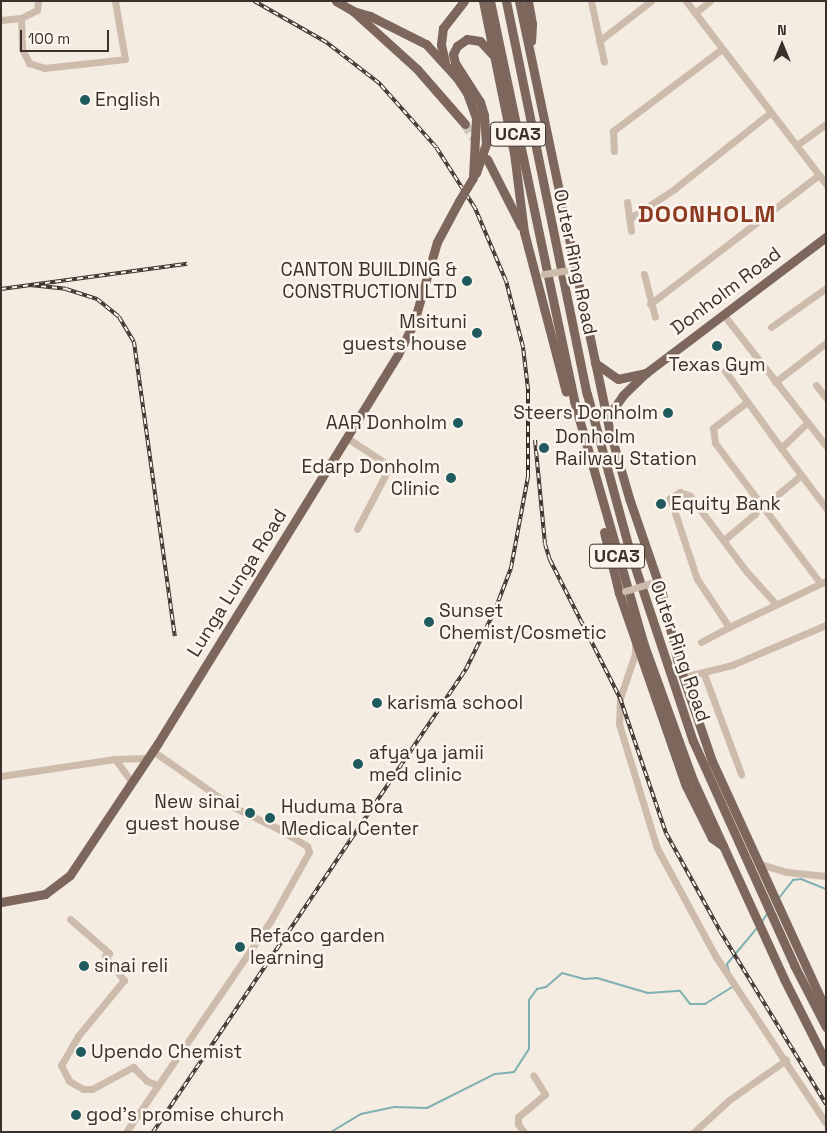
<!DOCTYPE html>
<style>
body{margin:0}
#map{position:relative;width:827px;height:1133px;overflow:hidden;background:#f4ebe1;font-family:"Space Grotesk",sans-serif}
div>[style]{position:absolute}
.stream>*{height:2px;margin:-1px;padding:0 1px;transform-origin:1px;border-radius:1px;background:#7fb0b2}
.major-tunnel>*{height:9px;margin-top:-4.5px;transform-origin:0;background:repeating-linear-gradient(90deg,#cfc6bd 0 9px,transparent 0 13.5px)}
.minor>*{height:7px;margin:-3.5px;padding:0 3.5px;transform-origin:3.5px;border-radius:3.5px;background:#cdbbac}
.major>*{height:9px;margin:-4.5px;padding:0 4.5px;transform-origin:4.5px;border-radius:4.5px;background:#7d675c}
.rail>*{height:4px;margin-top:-2px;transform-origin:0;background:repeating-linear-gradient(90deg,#fbf5ee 0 5.5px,#3b302b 0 11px);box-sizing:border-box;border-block:1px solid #3b302b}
.minor-bridge>*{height:7px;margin:-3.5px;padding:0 3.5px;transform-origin:3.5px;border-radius:3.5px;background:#cdbbac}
.major-bridge>*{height:9px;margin:-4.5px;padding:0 4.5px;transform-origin:4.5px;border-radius:4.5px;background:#7d675c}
.dots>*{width:14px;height:14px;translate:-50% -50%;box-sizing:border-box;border:2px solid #fbf5ee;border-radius:50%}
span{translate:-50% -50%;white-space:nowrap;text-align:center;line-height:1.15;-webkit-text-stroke:5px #fbf5ee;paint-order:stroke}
.shield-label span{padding:1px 4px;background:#fbf5ee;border:1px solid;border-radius:4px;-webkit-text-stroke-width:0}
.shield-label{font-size:18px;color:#3b302b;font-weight:700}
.poi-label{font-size:19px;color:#3b302b}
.left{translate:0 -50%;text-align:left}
.right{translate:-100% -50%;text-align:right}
.street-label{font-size:19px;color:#3b302b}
.district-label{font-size:24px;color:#8c3b22;font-weight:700;letter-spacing:1px}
.frame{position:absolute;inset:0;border:2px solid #3b302b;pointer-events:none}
.north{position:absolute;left:757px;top:20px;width:50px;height:50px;-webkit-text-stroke:4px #fbf5ee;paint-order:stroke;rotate:0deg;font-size:14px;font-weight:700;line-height:20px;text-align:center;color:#3b302b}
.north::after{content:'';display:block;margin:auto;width:18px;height:22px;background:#3b302b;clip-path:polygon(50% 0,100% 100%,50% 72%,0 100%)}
.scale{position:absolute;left:20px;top:30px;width:89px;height:22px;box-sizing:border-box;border:2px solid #3b302b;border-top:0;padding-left:6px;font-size:15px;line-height:18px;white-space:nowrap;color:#3b302b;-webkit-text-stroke:4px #fbf5ee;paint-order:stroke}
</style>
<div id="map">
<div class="stream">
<div style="left:779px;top:898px;width:23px;rotate:-52deg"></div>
<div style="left:793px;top:880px;width:8px;rotate:-7deg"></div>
<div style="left:801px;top:879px;width:27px;rotate:22deg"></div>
<div style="left:761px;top:923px;width:11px;rotate:-56deg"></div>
<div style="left:729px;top:972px;width:8px;rotate:-104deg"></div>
<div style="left:727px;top:964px;width:47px;rotate:-50.2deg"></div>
<div style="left:331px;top:1132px;width:35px;rotate:-31deg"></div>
<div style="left:361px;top:1114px;width:35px;rotate:-12deg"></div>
<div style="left:395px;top:1107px;width:32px;rotate:2deg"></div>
<div style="left:427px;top:1108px;width:76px;rotate:-26.6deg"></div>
<div style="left:495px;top:1074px;width:19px;rotate:-6deg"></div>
<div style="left:514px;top:1072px;width:27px;rotate:-57deg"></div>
<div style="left:529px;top:1049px;width:49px;rotate:-90deg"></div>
<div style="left:529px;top:1000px;width:14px;rotate:-54deg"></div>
<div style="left:537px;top:989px;width:9px;rotate:-13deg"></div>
<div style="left:546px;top:987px;width:21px;rotate:-41deg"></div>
<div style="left:562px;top:973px;width:23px;rotate:15deg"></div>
<div style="left:584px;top:979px;width:13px;rotate:-4deg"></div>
<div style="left:597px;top:978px;width:53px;rotate:16.4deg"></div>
<div style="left:648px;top:993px;width:32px;rotate:-4deg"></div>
<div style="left:680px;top:991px;width:16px;rotate:52deg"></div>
<div style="left:690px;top:1004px;width:15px"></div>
<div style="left:705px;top:1004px;width:34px;rotate:-32deg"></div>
</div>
<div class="major-tunnel">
<div style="left:465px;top:124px;width:39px;rotate:58deg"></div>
</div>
<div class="minor">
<div style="left:591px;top:1px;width:62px;rotate:78deg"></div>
<div style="left:686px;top:1px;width:230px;rotate:52.6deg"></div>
<div style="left:695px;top:13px;width:19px;rotate:-39deg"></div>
<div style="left:21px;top:18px;width:31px;rotate:88deg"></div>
<div style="left:22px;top:49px;width:16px;rotate:63deg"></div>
<div style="left:29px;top:63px;width:16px;rotate:18deg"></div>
<div style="left:44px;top:68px;width:81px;rotate:-6.3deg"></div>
<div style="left:125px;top:59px;width:59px;rotate:-99.8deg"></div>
<div style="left:1px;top:20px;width:20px;rotate:-6deg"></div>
<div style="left:21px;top:18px;width:18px;rotate:-27deg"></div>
<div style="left:37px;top:10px;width:9px;rotate:-84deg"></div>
<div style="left:599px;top:41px;width:66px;rotate:-37.6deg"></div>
<div style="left:797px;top:145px;width:36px;rotate:-36deg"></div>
<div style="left:614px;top:151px;width:20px;rotate:-93deg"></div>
<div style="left:613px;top:131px;width:136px;rotate:-37deg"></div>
<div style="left:627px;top:202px;width:29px;rotate:82deg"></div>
<div style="left:629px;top:219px;width:53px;rotate:-33.4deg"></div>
<div style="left:673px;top:190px;width:125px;rotate:-38.5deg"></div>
<div style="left:644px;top:274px;width:44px;rotate:75.7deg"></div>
<div style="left:650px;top:304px;width:213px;rotate:-37.4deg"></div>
<div style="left:723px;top:314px;width:167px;rotate:52deg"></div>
<div style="left:771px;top:327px;width:67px;rotate:-35.3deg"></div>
<div style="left:725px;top:371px;width:95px;rotate:54deg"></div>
<div style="left:775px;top:382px;width:64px;rotate:-37.4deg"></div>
<div style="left:816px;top:385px;width:16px;rotate:52deg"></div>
<div style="left:747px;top:402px;width:43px;rotate:142.6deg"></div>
<div style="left:713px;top:428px;width:15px;rotate:82deg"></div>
<div style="left:715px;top:443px;width:175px;rotate:53.1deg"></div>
<div style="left:807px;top:423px;width:36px;rotate:136deg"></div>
<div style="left:781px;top:448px;width:75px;rotate:53.1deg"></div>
<div style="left:347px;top:438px;width:51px;rotate:33.1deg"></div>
<div style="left:390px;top:466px;width:71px;rotate:117.6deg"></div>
<div style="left:764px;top:506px;width:47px;rotate:-39.8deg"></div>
<div style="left:725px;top:539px;width:39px;rotate:-40deg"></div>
<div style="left:755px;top:514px;width:12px;rotate:-66deg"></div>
<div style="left:775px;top:603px;width:43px;rotate:-132.2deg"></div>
<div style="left:746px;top:571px;width:94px;rotate:-126.7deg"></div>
<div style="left:690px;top:496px;width:11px;rotate:-158deg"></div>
<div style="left:680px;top:492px;width:12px;rotate:149deg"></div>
<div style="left:670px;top:498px;width:85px;rotate:71.6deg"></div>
<div style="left:697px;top:579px;width:58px;rotate:56.3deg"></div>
<div style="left:729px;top:627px;width:107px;rotate:-25.4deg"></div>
<div style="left:701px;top:642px;width:32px;rotate:-28deg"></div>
<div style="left:635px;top:645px;width:9px;rotate:90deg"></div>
<div style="left:635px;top:654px;width:46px;rotate:108.8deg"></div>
<div style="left:620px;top:698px;width:26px;rotate:92deg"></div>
<div style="left:619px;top:724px;width:130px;rotate:73deg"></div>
<div style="left:657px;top:848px;width:124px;rotate:61.6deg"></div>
<div style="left:716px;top:957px;width:199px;rotate:56.5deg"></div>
<div style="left:704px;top:674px;width:107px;rotate:69.7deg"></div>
<div style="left:683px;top:677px;width:50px;rotate:-13.8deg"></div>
<div style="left:732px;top:665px;width:102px;rotate:-23.1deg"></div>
<div style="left:115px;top:759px;width:29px;rotate:54deg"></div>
<div style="left:1px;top:776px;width:115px;rotate:-8.5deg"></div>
<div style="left:115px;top:759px;width:32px;rotate:-2deg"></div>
<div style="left:757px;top:863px;width:31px;rotate:17deg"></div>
<div style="left:787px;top:872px;width:39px;rotate:6deg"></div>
<div style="left:70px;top:919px;width:52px;rotate:41.1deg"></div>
<div style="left:109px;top:953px;width:5px;rotate:143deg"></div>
<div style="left:105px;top:956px;width:31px;rotate:52deg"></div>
<div style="left:124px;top:980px;width:72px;rotate:129.4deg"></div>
<div style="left:78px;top:1036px;width:34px;rotate:120deg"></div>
<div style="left:61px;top:1065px;width:18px;rotate:63deg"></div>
<div style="left:69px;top:1081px;width:16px;rotate:30deg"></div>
<div style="left:83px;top:1089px;width:9px"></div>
<div style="left:92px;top:1089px;width:47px;rotate:-28.2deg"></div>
<div style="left:133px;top:1067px;width:20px;rotate:45deg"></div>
<div style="left:147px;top:1081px;width:11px;rotate:22deg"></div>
<div style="left:126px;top:1132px;width:255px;rotate:-55.6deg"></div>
<div style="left:270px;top:922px;width:80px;rotate:-60.9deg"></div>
<div style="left:309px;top:852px;width:6px;rotate:-108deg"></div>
<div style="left:307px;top:846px;width:33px;rotate:-149deg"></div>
<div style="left:279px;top:829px;width:51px;rotate:-154.4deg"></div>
<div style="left:233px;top:807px;width:98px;rotate:-145deg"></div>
<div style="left:524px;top:1132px;width:10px;rotate:-127deg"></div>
<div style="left:518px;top:1124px;width:7px;rotate:-90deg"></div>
<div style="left:518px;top:1117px;width:35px;rotate:-40deg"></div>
<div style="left:545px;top:1094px;width:22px;rotate:-122deg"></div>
<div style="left:694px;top:1132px;width:47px;rotate:-42.4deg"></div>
<div style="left:729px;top:1100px;width:70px;rotate:-35.1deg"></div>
</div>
<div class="major">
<div style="left:336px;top:1px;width:20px;rotate:30deg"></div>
<div style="left:353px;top:11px;width:86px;rotate:42.2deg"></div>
<div style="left:417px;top:69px;width:73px;rotate:48.9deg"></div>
<div style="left:483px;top:1px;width:155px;rotate:78.5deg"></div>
<div style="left:514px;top:153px;width:80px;rotate:82.8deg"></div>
<div style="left:524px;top:232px;width:165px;rotate:75.3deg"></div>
<div style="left:490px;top:1px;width:409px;rotate:78.1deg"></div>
<div style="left:574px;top:401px;width:254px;rotate:74deg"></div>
<div style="left:644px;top:645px;width:144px;rotate:70.1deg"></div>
<div style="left:693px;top:780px;width:219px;rotate:65.4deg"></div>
<div style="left:784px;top:979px;width:93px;rotate:63.2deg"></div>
<div style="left:506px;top:1px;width:401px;rotate:78.4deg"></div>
<div style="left:587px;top:394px;width:164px;rotate:74.8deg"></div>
<div style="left:630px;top:552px;width:199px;rotate:71.6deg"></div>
<div style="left:693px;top:741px;width:246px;rotate:65.7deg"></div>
<div style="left:794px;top:965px;width:70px;rotate:62.7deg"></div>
<div style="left:519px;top:1px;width:441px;rotate:78.1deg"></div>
<div style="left:610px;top:432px;width:69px;rotate:73.9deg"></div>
<div style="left:629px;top:498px;width:102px;rotate:71deg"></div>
<div style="left:662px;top:594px;width:67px;rotate:77deg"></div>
<div style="left:677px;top:659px;width:108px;rotate:71.1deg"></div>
<div style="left:712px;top:761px;width:274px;rotate:65.4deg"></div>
<div style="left:528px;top:1px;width:23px;rotate:80deg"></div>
<div style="left:532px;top:24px;width:17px;rotate:93deg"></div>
<div style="left:353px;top:11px;width:18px;rotate:16deg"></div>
<div style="left:370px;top:16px;width:63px;rotate:26.6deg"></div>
<div style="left:426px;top:44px;width:46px;rotate:47.6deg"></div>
<div style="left:457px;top:78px;width:18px;rotate:56deg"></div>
<div style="left:467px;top:93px;width:27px;rotate:70deg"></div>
<div style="left:476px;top:118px;width:60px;rotate:92.9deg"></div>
<div style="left:445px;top:62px;width:18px;rotate:-103deg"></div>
<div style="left:441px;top:44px;width:16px;rotate:-83deg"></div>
<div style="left:443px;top:28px;width:34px;rotate:-52deg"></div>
<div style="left:487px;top:159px;width:75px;rotate:63.1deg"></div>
<div style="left:476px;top:173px;width:31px;rotate:-71deg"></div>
<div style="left:486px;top:144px;width:29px;rotate:-94deg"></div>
<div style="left:484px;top:115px;width:14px;rotate:-107deg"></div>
<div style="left:480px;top:102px;width:46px;rotate:-122.7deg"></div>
<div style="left:455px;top:63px;width:9px;rotate:-103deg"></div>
<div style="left:453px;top:54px;width:9px;rotate:-63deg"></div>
<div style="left:457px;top:46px;width:12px;rotate:-35deg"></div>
<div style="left:467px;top:39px;width:13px;rotate:9deg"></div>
<div style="left:480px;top:41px;width:18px;rotate:47deg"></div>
<div style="left:595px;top:363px;width:28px;rotate:35deg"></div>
<div style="left:618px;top:379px;width:29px;rotate:-12deg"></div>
<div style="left:607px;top:418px;width:28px;rotate:-55deg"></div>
<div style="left:623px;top:395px;width:32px;rotate:-44deg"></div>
<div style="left:646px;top:373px;width:226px;rotate:-37.1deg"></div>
<div style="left:604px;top:532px;width:63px;rotate:76.2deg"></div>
<div style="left:619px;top:593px;width:204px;rotate:70.9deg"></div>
<div style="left:686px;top:786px;width:58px;rotate:63.4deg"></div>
<div style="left:712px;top:838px;width:14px;rotate:36deg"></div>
<div style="left:1px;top:902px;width:45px;rotate:-10.3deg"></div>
<div style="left:45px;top:894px;width:31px;rotate:-37deg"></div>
<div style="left:70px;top:875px;width:159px;rotate:-56.3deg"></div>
<div style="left:158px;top:743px;width:457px;rotate:-58.3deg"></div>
<div style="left:398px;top:354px;width:36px;rotate:-63deg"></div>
<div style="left:414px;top:322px;width:83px;rotate:-74deg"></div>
<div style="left:437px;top:242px;width:47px;rotate:-61.8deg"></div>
</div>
<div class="rail">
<div style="left:30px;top:285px;width:36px;rotate:6deg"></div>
<div style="left:66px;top:289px;width:33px;rotate:18deg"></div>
<div style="left:97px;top:299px;width:28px;rotate:39deg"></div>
<div style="left:119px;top:317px;width:29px;rotate:59deg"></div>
<div style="left:134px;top:342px;width:297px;rotate:82.1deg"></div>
<div style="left:1px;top:289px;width:188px;rotate:-7.7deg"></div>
<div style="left:535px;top:440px;width:104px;rotate:84.5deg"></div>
<div style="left:545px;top:544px;width:17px;rotate:73deg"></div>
<div style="left:550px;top:560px;width:155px;rotate:63.1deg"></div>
<div style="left:620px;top:698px;width:143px;rotate:71.2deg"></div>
<div style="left:666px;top:833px;width:112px;rotate:61.1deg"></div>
<div style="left:720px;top:931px;width:203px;rotate:58.5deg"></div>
<div style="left:153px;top:1132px;width:559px;rotate:-55.94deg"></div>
<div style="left:466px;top:669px;width:66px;rotate:-63.8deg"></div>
<div style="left:495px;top:610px;width:45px;rotate:-69.1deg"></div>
<div style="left:511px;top:568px;width:94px;rotate:-79.5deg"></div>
<div style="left:528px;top:476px;width:87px;rotate:-90deg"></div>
<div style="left:528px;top:389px;width:42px;rotate:-96.8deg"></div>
<div style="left:523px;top:347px;width:68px;rotate:-104.4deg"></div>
<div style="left:506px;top:281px;width:79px;rotate:-113deg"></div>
<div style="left:475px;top:208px;width:72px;rotate:-122.6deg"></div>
<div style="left:436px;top:147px;width:86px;rotate:-131.7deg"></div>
<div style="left:379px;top:83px;width:67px;rotate:-142.3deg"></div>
<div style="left:326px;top:42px;width:83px;rotate:-150.3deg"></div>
</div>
<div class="minor-bridge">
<div style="left:544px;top:274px;width:24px;rotate:-9deg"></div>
<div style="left:625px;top:591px;width:27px;rotate:-17deg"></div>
</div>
<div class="major-bridge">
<div style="left:459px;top:201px;width:26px;rotate:-59deg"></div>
</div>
<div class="dots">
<div style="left:85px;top:100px;background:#1f5a5e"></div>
<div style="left:467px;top:281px;background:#1f5a5e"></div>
<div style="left:477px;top:333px;background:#1f5a5e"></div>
<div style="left:717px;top:346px;background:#1f5a5e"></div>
<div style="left:668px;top:413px;background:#1f5a5e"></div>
<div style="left:458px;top:423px;background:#1f5a5e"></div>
<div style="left:544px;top:448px;background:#1f5a5e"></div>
<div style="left:451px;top:478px;background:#1f5a5e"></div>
<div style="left:661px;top:504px;background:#1f5a5e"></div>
<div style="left:429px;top:622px;background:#1f5a5e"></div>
<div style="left:377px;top:703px;background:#1f5a5e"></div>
<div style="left:358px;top:764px;background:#1f5a5e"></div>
<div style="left:250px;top:813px;background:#1f5a5e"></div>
<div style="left:270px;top:818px;background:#1f5a5e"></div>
<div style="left:240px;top:947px;background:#1f5a5e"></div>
<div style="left:84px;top:966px;background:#1f5a5e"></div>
<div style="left:81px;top:1052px;background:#1f5a5e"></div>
<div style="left:76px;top:1115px;background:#1f5a5e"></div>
</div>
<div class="shield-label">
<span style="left:518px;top:134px">UCA3</span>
<span style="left:617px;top:556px">UCA3</span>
</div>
<div class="poi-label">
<span class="left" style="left:95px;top:100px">English</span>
<span class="right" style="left:457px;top:281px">CANTON BUILDING &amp;<br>CONSTRUCTION LTD</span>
<span class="right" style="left:467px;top:333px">Msituni<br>guests house</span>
<span style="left:717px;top:365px">Texas Gym</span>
<span class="right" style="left:658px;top:413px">Steers Donholm</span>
<span class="right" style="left:447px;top:423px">AAR Donholm</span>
<span class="left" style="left:555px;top:448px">Donholm<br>Railway Station</span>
<span class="right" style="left:440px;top:478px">Edarp Donholm<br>Clinic</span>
<span class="left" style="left:671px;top:504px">Equity Bank</span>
<span class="left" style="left:439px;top:622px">Sunset<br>Chemist/Cosmetic</span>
<span class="left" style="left:387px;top:703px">karisma school</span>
<span class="left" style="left:369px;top:764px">afya ya jamii<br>med clinic</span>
<span class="right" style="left:240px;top:813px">New sinai<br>guest house</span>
<span class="left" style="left:281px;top:818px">Huduma Bora<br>Medical Center</span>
<span class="left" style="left:250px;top:947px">Refaco garden<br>learning</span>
<span class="left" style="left:94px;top:966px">sinai reli</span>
<span class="left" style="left:91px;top:1052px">Upendo Chemist</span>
<span class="left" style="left:86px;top:1115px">god's promise church</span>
</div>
<div class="street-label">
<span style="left:575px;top:262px;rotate:78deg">Outer Ring Road</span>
<span style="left:726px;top:291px;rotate:-37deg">Donholm Road</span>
<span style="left:237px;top:583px;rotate:-58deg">Lunga Lunga Road</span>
<span style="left:680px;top:651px;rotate:71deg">Outer Ring Road</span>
</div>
<div class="district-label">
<span style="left:707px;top:214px">DOONHOLM</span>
</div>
<div class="frame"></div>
<div class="north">N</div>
<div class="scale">100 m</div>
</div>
